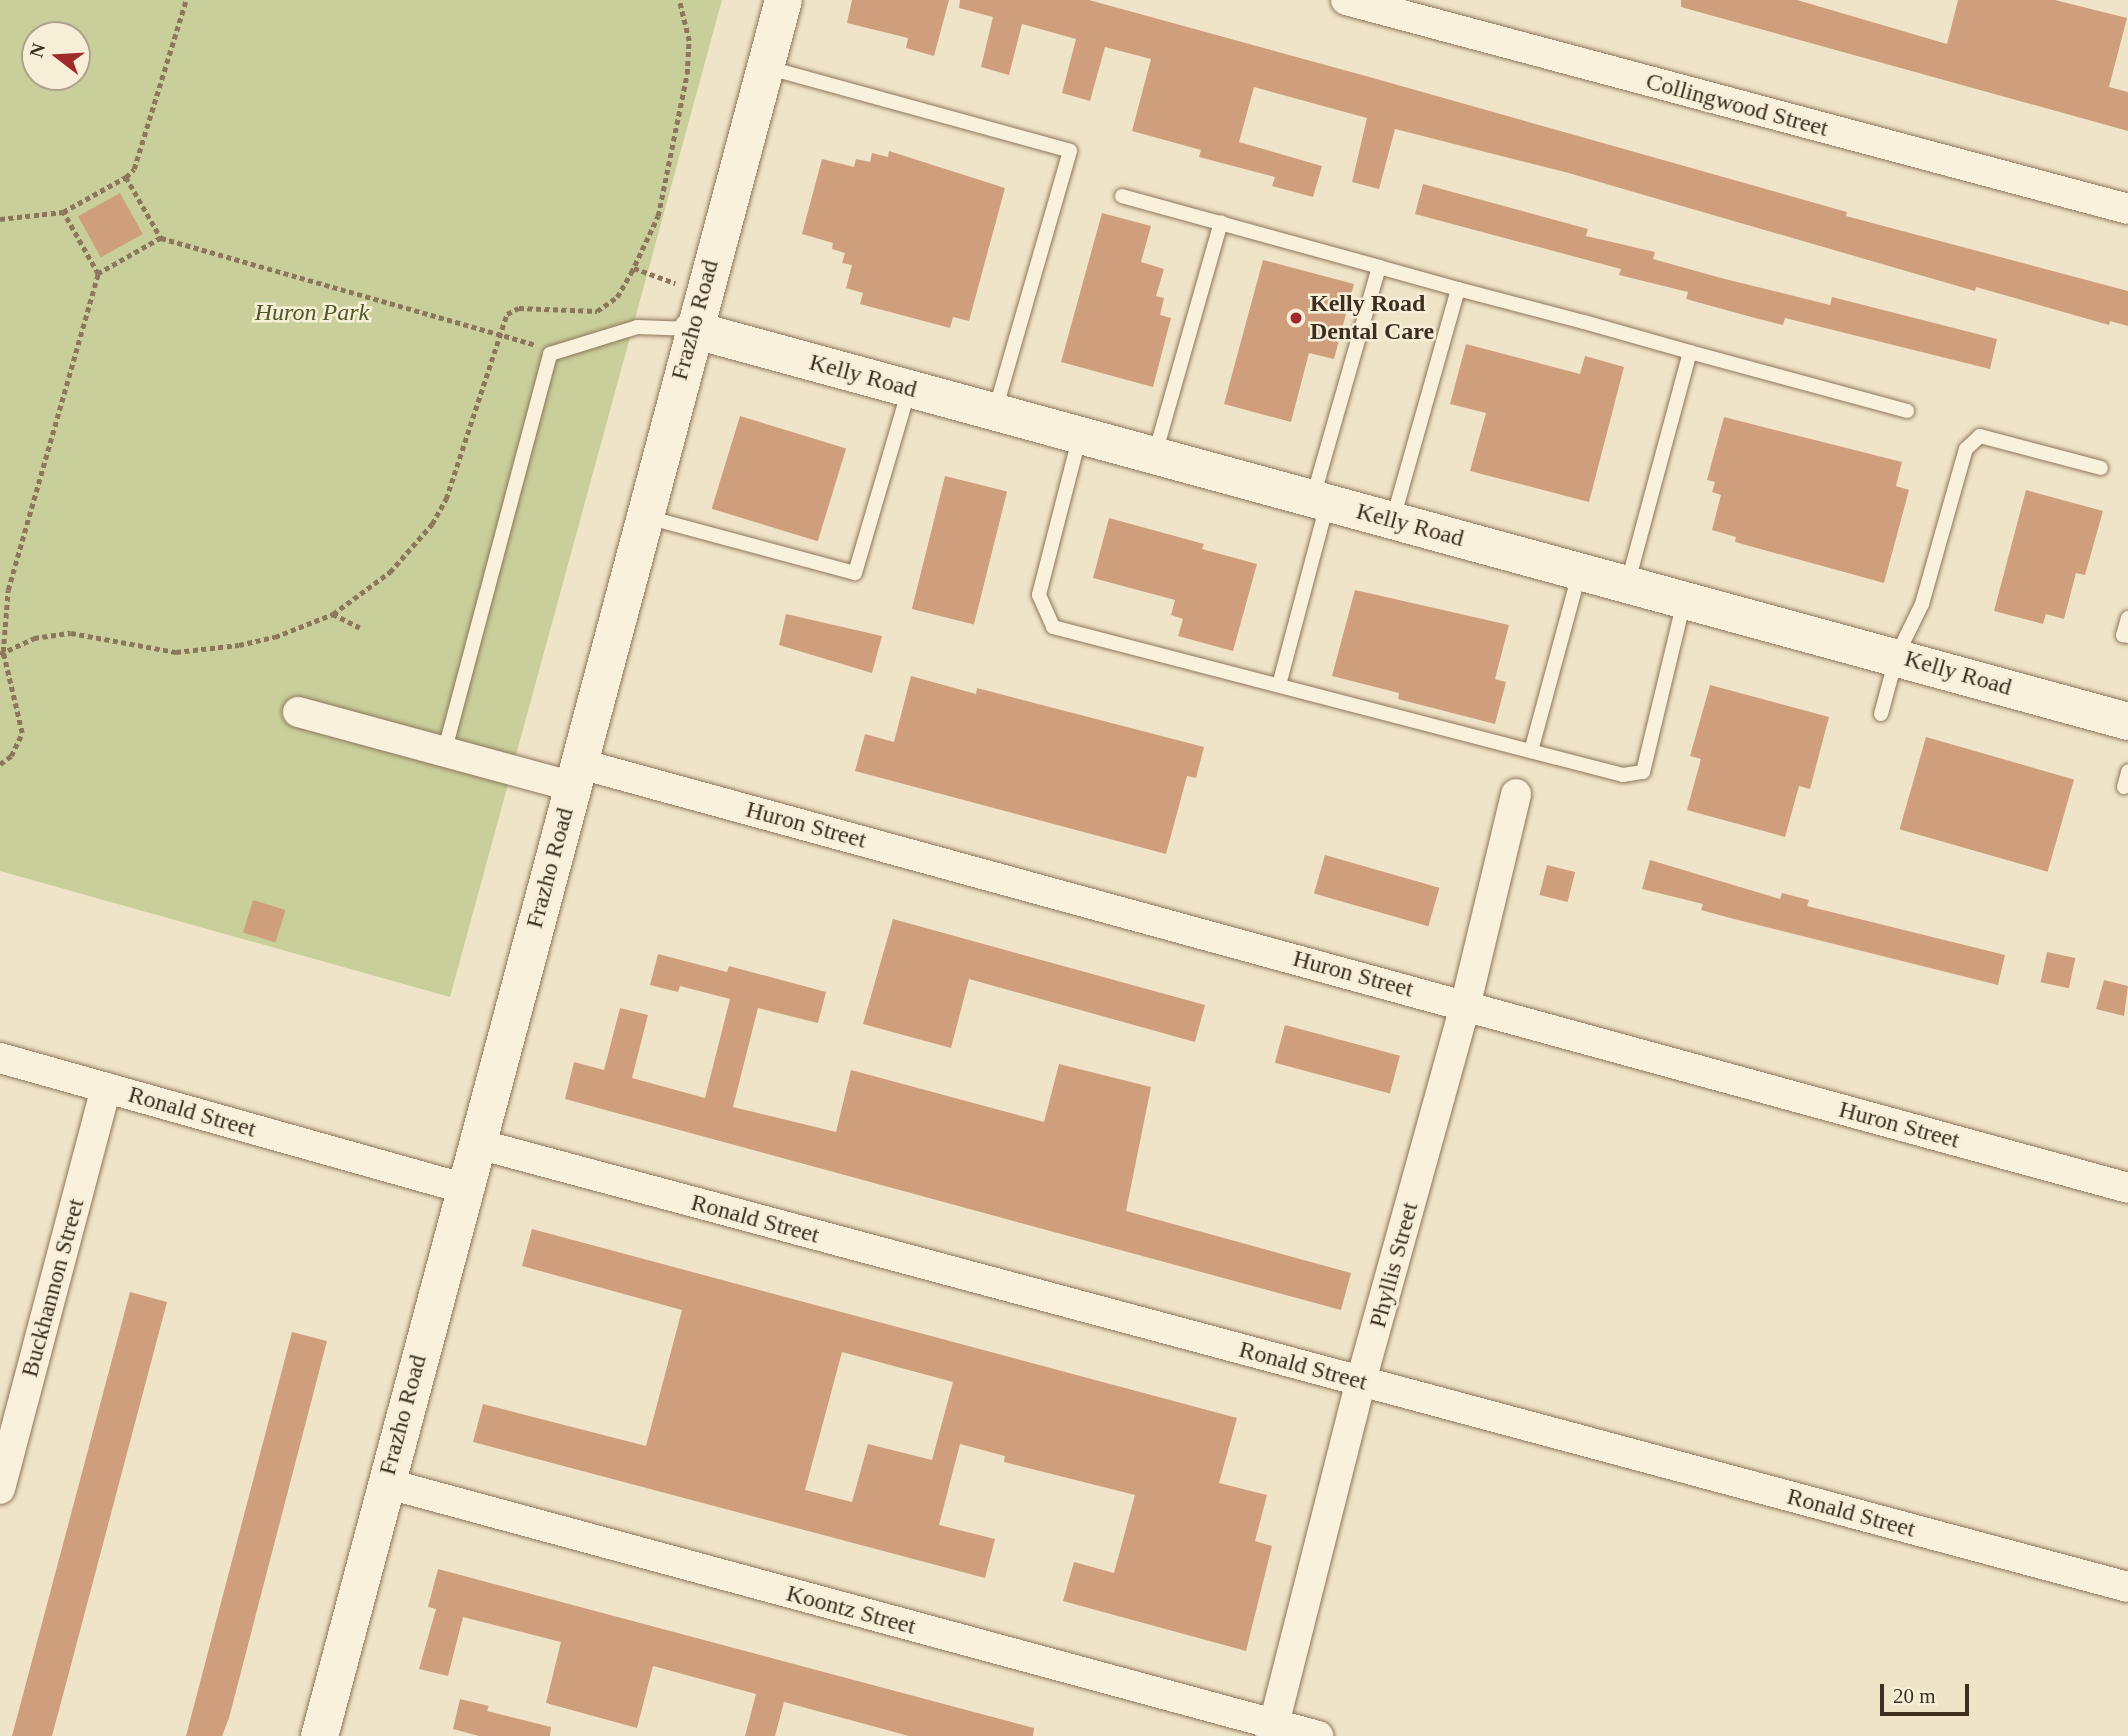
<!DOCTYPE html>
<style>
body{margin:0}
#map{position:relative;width:2128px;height:1736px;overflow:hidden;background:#f0e4c8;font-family:"Times New Roman",serif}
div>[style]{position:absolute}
.green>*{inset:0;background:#c9cf9b}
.building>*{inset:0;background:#cf9f7d;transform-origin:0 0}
.path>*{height:4.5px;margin-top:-2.25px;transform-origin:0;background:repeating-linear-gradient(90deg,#8d765c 0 5px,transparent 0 8.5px)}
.roads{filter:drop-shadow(0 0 2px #8d765c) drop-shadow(0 0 2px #8d765c)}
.service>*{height:14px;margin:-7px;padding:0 7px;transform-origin:7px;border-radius:7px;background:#faf1dc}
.minor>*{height:30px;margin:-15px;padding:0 15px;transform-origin:15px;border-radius:15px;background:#faf1dc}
.tertiary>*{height:37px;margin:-18.5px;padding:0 18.5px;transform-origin:18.5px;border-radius:18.5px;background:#faf1dc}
.dots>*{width:19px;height:19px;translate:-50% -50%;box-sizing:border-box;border:4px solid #f7eed8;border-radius:50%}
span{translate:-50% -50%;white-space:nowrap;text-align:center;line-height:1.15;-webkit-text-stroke:5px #f7eed8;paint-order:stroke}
.street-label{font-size:24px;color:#3d2e20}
.poi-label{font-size:24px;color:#3d2e20;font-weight:700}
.left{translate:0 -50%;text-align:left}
.park-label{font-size:24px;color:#4d5a26;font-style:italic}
.north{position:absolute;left:21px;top:21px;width:70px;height:70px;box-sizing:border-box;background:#f7eed8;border:2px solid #ada18e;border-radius:50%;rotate:287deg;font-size:19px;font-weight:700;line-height:28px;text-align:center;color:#3d2e20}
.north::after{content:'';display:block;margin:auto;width:24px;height:32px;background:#9e2a2b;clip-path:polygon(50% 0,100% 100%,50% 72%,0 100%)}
.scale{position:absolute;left:1880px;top:1684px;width:89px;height:32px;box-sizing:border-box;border:4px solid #3d2e20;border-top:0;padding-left:9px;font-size:21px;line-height:24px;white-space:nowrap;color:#3d2e20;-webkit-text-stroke:5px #f7eed8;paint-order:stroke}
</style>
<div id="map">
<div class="green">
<div style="clip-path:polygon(evenodd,0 0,722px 0,450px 997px,0 871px,0 0,35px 35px,77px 35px,77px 77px,35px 77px,35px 35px)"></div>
</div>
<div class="building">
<div style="clip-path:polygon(852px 0,949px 0,934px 56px,906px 48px,908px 38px,847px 23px)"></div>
<div style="clip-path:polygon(960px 0,1089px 0,1373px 78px,1847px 212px,1846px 216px,2128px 291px,2128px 326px,2110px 321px,2109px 325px,1976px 287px,1975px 291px,1565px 172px,1395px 129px,1379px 189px,1352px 182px,1367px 118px,1254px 87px,1239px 142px,1322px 166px,1313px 197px,1272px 186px,1275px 177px,1199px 157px,1201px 150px,1132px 131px,1151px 59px,1105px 47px,1090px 101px,1062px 93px,1076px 39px,1022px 24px,1009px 75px,981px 67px,993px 17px,959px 8px)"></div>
<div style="clip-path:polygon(1681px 0,1797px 0,1947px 44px,1958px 0,2055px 0,2127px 18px,2109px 87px,2128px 92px,2128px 131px,1681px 7px)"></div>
<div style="clip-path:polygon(889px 151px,1005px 188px,969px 321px,953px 317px,950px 328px,860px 304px,863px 293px,846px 288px,852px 265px,842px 263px,845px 253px,832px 249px,833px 243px,802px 234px,822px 159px,854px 167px,856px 159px,870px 162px,872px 153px,888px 157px)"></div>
<div style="clip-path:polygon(1423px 184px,1588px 229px,1586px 236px,1655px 252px,1653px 259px,1721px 278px,1830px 305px,1832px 297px,1997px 339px,1990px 369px,1785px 318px,1783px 325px,1755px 318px,1686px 299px,1688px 292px,1619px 275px,1621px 269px,1415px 214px)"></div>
<div style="left:120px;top:193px;width:47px;height:48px;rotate:61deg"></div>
<div style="clip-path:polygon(1102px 213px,1151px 226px,1141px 262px,1164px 269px,1156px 296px,1164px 298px,1160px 315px,1171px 318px,1153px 387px,1061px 362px)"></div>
<div style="clip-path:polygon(1263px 260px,1354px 284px,1334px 359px,1309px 353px,1291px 422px,1224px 404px)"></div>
<div style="clip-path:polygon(1466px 344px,1580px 374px,1585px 356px,1624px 367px,1589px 502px,1470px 471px,1486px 413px,1450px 404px)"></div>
<div style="left:740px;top:416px;width:111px;height:97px;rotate:17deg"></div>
<div style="clip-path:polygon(1724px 417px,1902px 462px,1896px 486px,1909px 490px,1884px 583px,1735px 542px,1736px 537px,1712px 530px,1721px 495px,1712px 492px,1715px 482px,1707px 480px)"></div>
<div style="left:945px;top:476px;width:64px;height:137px;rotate:14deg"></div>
<div style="clip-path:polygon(2026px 490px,2103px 511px,2085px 575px,2076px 573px,2064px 619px,2046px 614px,2043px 624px,1994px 611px)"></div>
<div style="clip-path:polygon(1109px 518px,1204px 544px,1202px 549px,1257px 564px,1233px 651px,1178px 636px,1183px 619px,1171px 615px,1175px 600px,1093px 578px)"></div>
<div style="clip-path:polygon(1355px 590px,1509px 625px,1495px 679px,1506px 682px,1495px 724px,1398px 699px,1399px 693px,1332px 676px)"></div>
<div style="clip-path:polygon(786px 614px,882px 636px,872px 673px,779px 645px)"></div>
<div style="clip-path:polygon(911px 676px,976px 694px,977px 688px,1204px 747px,1196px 778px,1187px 776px,1166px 854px,855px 771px,865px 734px,894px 742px)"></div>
<div style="clip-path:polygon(1710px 685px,1829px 717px,1810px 789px,1799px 786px,1785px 837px,1687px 810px,1701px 759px,1690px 756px)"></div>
<div style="left:1926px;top:737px;width:154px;height:96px;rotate:16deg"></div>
<div style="left:1325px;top:855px;width:119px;height:40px;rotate:16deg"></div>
<div style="clip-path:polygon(1650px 860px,1780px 899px,1782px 893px,1809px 900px,1807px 906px,2005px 955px,1998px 985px,1734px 919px,1701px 910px,1703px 904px,1642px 889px)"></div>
<div style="left:1547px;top:865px;width:29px;height:31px;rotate:14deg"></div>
<div style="left:253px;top:900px;width:34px;height:34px;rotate:17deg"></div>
<div style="clip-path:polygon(893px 919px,1205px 1005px,1195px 1042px,969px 979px,951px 1048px,863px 1024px)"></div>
<div style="left:2047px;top:952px;width:29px;height:31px;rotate:12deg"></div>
<div style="clip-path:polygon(658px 954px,727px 972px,729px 966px,826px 992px,818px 1023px,758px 1008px,733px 1107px,836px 1132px,851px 1070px,1044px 1122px,1059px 1064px,1151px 1087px,1126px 1211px,1351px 1273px,1341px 1310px,565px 1099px,574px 1062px,604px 1070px,620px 1008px,648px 1015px,632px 1078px,705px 1098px,730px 999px,680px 986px,678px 992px,650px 985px)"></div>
<div style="clip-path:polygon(2104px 980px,2128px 986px,2124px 1016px,2096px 1009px)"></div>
<div style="left:1285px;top:1025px;width:119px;height:39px;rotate:15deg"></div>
<div style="clip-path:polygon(evenodd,532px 1229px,1237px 1418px,1219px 1483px,1267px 1495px,1255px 1541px,1272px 1546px,1246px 1651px,1063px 1601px,1074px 1562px,1114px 1573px,1135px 1495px,1004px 1462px,1005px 1456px,960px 1444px,939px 1525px,995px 1539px,985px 1578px,473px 1442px,483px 1404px,646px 1446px,682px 1310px,522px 1266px,532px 1229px,842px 1352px,953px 1382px,932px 1460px,868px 1444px,852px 1502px,805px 1490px,842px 1352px)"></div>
<div style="clip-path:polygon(130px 1292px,167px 1302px,67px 1680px,52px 1736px,12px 1736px)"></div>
<div style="clip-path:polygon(292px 1332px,327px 1341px,229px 1718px,222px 1736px,186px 1736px)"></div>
<div style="clip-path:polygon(438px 1569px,1034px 1728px,1033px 1736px,909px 1736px,784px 1702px,775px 1736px,745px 1736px,756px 1694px,653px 1666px,637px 1728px,546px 1703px,561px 1642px,463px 1617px,448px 1676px,419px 1669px,436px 1609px,428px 1607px)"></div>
<div style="clip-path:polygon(460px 1699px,489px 1706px,487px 1711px,551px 1727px,550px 1736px,479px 1736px,453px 1729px)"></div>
</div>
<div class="path">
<div style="left:126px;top:177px;width:11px;rotate:-45deg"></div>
<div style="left:134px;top:169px;width:177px;rotate:-72.9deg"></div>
<div style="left:0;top:219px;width:63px;rotate:-6.3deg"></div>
<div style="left:161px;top:238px;width:73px;rotate:150.3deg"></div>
<div style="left:98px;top:274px;width:71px;rotate:-119.4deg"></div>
<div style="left:63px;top:212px;width:72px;rotate:-29.1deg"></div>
<div style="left:126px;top:177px;width:70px;rotate:60.2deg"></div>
<div style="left:161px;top:238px;width:388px;rotate:15.9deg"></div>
<div style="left:634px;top:268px;width:44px;rotate:20.1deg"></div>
<div style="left:333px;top:614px;width:30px;rotate:27deg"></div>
<div style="left:0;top:654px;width:38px;rotate:-25deg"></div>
<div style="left:34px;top:638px;width:37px;rotate:-8deg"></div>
<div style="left:71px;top:633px;width:107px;rotate:10.3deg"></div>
<div style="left:176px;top:652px;width:63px;rotate:-6.3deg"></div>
<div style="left:239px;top:645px;width:37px;rotate:-13deg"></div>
<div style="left:275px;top:637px;width:62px;rotate:-21.6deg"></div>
<div style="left:333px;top:614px;width:71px;rotate:-36.4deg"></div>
<div style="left:390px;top:572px;width:64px;rotate:-48.8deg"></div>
<div style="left:432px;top:524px;width:29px;rotate:-61deg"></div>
<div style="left:446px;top:499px;width:195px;rotate:-71.8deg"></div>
<div style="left:507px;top:314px;width:13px;rotate:-27deg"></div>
<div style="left:519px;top:308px;width:78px;rotate:2.2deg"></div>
<div style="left:597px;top:311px;width:24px;rotate:-35deg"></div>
<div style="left:617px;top:297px;width:28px;rotate:-60deg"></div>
<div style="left:631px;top:273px;width:63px;rotate:-64.7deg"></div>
<div style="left:658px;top:216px;width:145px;rotate:-78.5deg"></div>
<div style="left:687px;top:74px;width:33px;rotate:-87deg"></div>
<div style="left:689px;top:41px;width:42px;rotate:-103.7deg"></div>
<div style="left:0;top:764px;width:14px;rotate:-36deg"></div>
<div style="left:11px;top:756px;width:25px;rotate:-64deg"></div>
<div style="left:22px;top:733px;width:83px;rotate:-103.2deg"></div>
<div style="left:3px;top:652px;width:62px;rotate:-85.4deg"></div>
<div style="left:8px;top:590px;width:329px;rotate:-74.1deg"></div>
</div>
<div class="roads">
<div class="service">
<div style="left:766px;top:67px;width:315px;rotate:15.4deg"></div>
<div style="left:1070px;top:151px;width:270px;rotate:106.1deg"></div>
<div style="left:1122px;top:196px;width:267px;rotate:15.4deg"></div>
<div style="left:1379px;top:267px;width:239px;rotate:106deg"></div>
<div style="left:1379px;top:267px;width:82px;rotate:15.6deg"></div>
<div style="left:1690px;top:352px;width:225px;rotate:15.2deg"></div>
<div style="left:1080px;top:435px;width:165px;rotate:104.4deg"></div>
<div style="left:1039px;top:595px;width:35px;rotate:66deg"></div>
<div style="left:1053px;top:627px;width:589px;rotate:14.56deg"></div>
<div style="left:1623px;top:775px;width:20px;rotate:-9deg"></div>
<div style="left:1643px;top:772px;width:176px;rotate:-76.5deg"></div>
<div style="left:1155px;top:454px;width:241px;rotate:-74.1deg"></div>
<div style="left:647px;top:517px;width:215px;rotate:15.1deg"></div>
<div style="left:855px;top:573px;width:191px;rotate:-73.6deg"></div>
<div style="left:1393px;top:519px;width:239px;rotate:-74.2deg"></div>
<div style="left:1458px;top:289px;width:130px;rotate:14.7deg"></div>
<div style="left:1584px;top:322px;width:110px;rotate:15.8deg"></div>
<div style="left:1690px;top:352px;width:238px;rotate:105.1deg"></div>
<div style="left:2128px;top:618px;width:18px;rotate:106deg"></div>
<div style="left:2123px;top:635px;width:5px;rotate:11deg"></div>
<div style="left:1279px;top:685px;width:187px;rotate:-75.1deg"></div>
<div style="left:1881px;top:714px;width:61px;rotate:-74.8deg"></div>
<div style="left:1897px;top:655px;width:57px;rotate:-63.9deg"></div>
<div style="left:1922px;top:604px;width:161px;rotate:-74.2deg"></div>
<div style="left:1966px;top:449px;width:19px;rotate:-43deg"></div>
<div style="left:1980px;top:436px;width:125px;rotate:14.8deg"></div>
<div style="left:1531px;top:751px;width:183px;rotate:-74.8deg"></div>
<div style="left:444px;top:753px;width:413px;rotate:-75.1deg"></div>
<div style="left:550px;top:354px;width:91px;rotate:-17.2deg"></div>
<div style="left:637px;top:327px;width:55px;rotate:2.1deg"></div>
<div style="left:2124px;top:787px;width:16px;rotate:-75deg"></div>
</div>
<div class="minor">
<div style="left:1346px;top:0;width:809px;rotate:14.96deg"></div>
<div style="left:298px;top:712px;width:283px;rotate:15.2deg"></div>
<div style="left:577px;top:763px;width:1608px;rotate:15.32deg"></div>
<div style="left:0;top:1058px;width:483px;rotate:15.7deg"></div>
<div style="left:478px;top:1144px;width:1708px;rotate:15.03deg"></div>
<div style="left:385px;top:1483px;width:967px;rotate:15.17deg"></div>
<div style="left:0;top:1489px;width:415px;rotate:-75.2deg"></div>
<div style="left:1271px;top:1736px;width:366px;rotate:-75.8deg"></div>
<div style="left:1361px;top:1381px;width:388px;rotate:-74.5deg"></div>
<div style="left:1465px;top:1007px;width:219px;rotate:-76.5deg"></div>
</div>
<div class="tertiary">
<div style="left:692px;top:329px;width:1489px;rotate:15.27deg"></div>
<div style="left:319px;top:1736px;width:1797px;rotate:-75.04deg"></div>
</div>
</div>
<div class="dots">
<div style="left:1296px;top:318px;background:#9e2a2b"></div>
</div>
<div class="street-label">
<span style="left:1737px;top:105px;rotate:15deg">Collingwood Street</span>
<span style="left:695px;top:320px;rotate:-75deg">Frazho Road</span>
<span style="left:863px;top:376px;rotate:15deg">Kelly Road</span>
<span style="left:1410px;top:525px;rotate:15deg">Kelly Road</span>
<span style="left:1958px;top:673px;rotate:16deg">Kelly Road</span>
<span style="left:806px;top:825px;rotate:15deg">Huron Street</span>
<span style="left:550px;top:868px;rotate:-75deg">Frazho Road</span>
<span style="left:1353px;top:974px;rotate:15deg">Huron Street</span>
<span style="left:192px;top:1112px;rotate:16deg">Ronald Street</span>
<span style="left:1899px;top:1125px;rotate:15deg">Huron Street</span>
<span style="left:755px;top:1219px;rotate:15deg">Ronald Street</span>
<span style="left:1394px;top:1265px;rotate:-75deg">Phyllis Street</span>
<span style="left:53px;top:1288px;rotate:-75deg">Buckhannon Street</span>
<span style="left:1303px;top:1366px;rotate:15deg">Ronald Street</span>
<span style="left:403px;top:1415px;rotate:-75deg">Frazho Road</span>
<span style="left:1851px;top:1513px;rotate:15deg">Ronald Street</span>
<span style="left:851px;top:1610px;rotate:15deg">Koontz Street</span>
</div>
<div class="poi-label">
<span class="left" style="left:1310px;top:318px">Kelly Road<br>Dental Care</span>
</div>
<div class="park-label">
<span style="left:312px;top:313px">Huron Park</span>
</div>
<div class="north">N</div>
<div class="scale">20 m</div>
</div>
